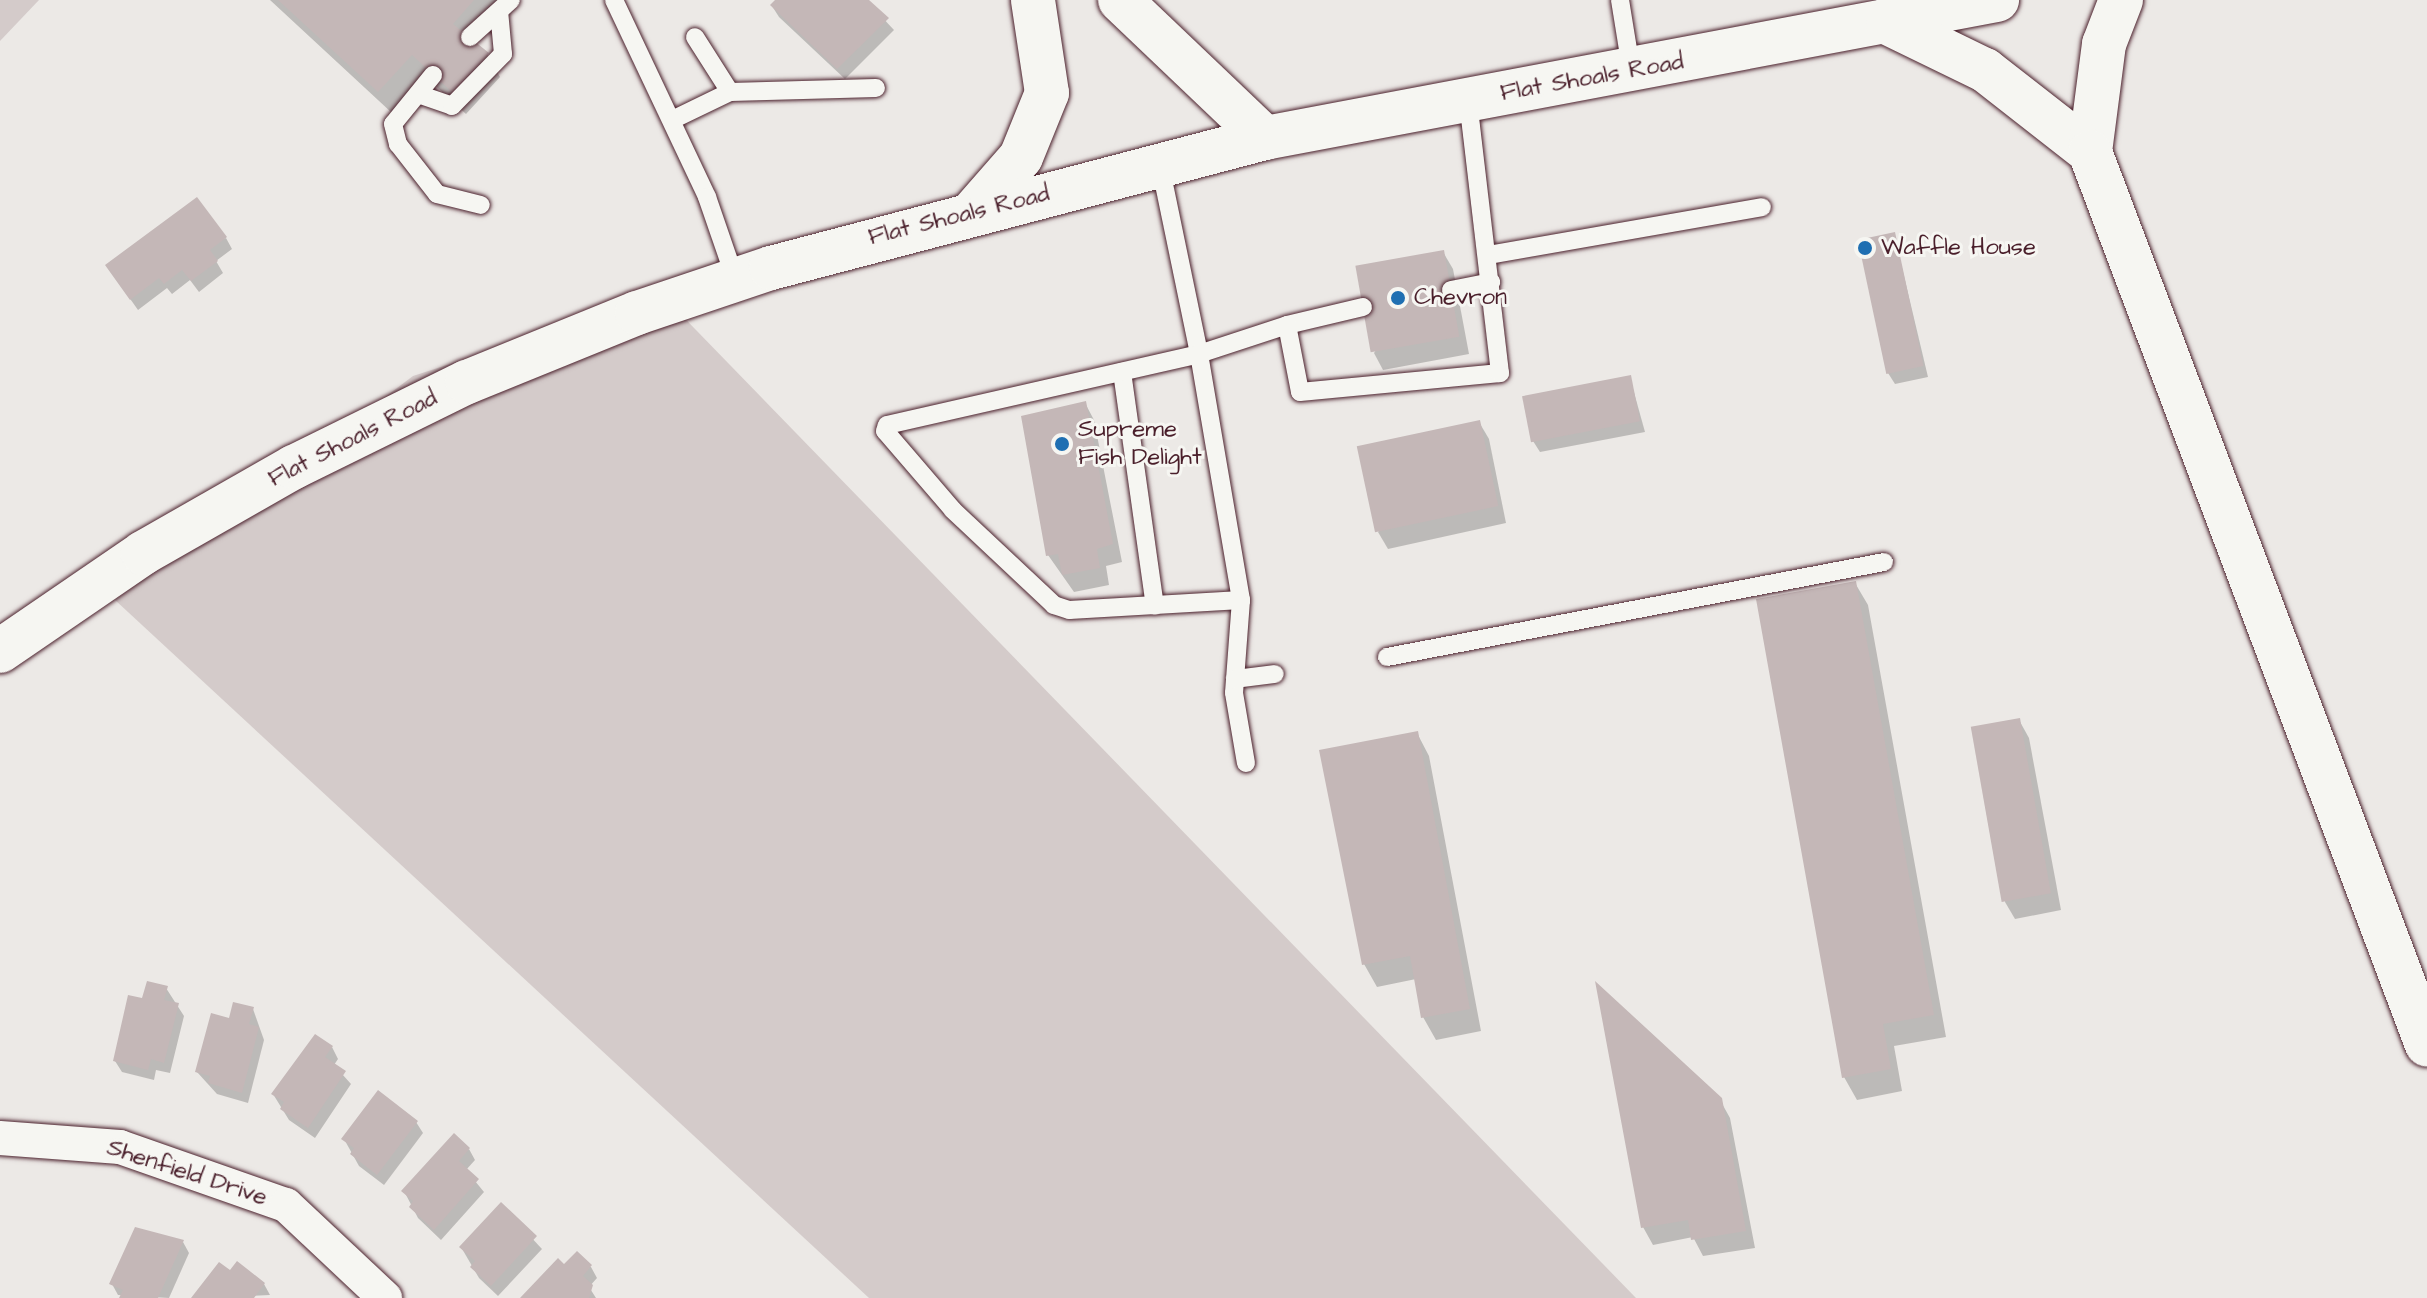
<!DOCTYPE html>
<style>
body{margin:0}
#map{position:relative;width:2427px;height:1298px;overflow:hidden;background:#ece9e6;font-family:"Architects Daughter",sans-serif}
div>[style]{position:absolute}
.green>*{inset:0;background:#d4cbca}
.shadow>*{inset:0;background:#0003}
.building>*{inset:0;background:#c4b7b7;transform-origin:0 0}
.roads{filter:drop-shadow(0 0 2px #4a1f2b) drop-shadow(0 0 2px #4a1f2b)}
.service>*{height:18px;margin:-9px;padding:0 9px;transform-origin:9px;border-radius:9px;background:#f6f6f2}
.minor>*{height:34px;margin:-17px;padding:0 17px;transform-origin:17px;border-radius:17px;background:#f6f6f2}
.tertiary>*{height:44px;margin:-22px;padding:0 22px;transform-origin:22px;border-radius:22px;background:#f6f6f2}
.motorway>*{height:44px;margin:-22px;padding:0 22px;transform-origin:22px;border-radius:22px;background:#f6f6f2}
.dots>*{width:22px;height:22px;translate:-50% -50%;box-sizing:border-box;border:4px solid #f6f6f2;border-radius:50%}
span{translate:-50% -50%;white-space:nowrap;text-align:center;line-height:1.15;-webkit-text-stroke:6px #f6f6f2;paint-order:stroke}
.street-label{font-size:24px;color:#4a1f2b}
.poi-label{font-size:24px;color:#4a1f2b}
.left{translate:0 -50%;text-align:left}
</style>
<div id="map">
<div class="green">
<div style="clip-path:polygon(0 0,39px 0,0 41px)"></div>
<div style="clip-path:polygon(662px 295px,1636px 1298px,869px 1298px,115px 600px,413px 376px)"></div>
</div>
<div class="shadow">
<div style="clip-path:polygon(270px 0,502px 0,470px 40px,487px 54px,500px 77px,466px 114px,425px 76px,392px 113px)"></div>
<div style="clip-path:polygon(778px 0,866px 0,894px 30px,845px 79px,779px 17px,772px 6px)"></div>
<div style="clip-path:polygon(1894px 234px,1928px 377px,1895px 384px,1888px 373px)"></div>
<div style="clip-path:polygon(226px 238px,232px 249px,216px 261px,223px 273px,199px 292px,190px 280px,172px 294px,167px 288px,138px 310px,114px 276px)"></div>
<div style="clip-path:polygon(1443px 252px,1453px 269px,1469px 354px,1383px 370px,1374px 353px)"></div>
<div style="clip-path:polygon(1630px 378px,1645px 432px,1540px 452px,1533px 441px)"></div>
<div style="clip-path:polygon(1085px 403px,1094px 420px,1122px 562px,1106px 566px,1109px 585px,1074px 592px,1048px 555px)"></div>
<div style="clip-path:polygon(1479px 422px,1489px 439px,1506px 523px,1388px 549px,1378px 532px)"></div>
<div style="clip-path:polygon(1855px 583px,1868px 605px,1946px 1037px,1894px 1046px,1902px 1091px,1857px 1100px,1844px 1077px)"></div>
<div style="clip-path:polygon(2019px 720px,2029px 738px,2061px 910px,2015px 919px,2005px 902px)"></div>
<div style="clip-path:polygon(1417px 733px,1429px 756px,1481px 1031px,1436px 1040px,1423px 1017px,1416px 979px,1377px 987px,1364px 964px)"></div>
<div style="clip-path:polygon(166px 988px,184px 1016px,170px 1073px,156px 1070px,154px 1080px,122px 1072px,115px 1061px,144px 1001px)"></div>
<div style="clip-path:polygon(253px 1009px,264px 1040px,248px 1103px,217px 1094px,197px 1072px,230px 1021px)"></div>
<div style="clip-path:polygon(332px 1047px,338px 1059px,334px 1065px,351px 1084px,315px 1138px,289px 1120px,273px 1094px)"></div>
<div style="clip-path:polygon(1720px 1100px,1730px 1118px,1755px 1248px,1703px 1256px,1693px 1237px,1653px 1245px,1643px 1227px)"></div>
<div style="clip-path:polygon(416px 1122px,423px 1133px,384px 1185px,359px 1166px,344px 1139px)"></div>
<div style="clip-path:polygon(469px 1149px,475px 1160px,466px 1170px,484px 1192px,441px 1240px,418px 1218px,404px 1191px)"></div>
<div style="clip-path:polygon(501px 1205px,542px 1249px,498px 1296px,479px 1278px,461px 1247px)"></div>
<div style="clip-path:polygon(183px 1242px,189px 1253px,169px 1298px,118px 1295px,112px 1284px)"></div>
<div style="clip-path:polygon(564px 1267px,591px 1267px,597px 1278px,589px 1287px,596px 1298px,523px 1298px)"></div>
<div style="clip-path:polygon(230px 1272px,264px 1284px,270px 1295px,194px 1298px)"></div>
</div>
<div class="building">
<div style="clip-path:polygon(278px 0,474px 0,453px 24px,489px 53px,453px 93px,412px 55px,378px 92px)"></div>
<div style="clip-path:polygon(775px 0,869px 0,889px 18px,837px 69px,770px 5px)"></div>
<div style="clip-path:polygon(197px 197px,227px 237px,210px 250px,218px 261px,191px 281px,182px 270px,164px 284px,159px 278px,130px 300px,105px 265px)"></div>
<div style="left:1895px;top:232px;width:137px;height:38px;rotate:78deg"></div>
<div style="left:1444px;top:250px;width:88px;height:90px;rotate:80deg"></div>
<div style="left:1631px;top:375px;width:47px;height:111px;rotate:79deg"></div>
<div style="clip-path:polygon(1086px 401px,1113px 544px,1097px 549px,1100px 568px,1062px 575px,1058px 554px,1046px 556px,1021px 416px)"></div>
<div style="left:1480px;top:420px;width:88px;height:126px;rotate:78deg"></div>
<div style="clip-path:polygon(1856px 581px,1934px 1015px,1883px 1024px,1891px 1069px,1842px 1078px,1756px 599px)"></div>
<div style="left:2020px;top:718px;width:178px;height:50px;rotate:80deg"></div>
<div style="clip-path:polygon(1418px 731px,1470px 1009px,1421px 1018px,1410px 956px,1362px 965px,1319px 750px)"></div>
<div style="clip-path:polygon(147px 981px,168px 986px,164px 1000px,179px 1003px,164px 1063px,151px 1059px,148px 1070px,113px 1061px,128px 995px,142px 998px)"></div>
<div style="clip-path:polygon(1595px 981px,1722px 1098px,1746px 1231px,1691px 1240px,1688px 1220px,1641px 1228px)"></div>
<div style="clip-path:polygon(233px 1002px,254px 1007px,249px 1024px,259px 1027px,242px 1093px,208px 1083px,210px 1076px,195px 1072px,211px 1013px,229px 1018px)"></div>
<div style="clip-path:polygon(315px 1034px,333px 1046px,325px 1057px,346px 1071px,308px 1128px,280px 1109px,284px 1102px,271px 1094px)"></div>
<div style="clip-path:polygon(378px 1090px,418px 1121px,377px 1175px,350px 1154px,354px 1148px,341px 1139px)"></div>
<div style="clip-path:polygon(454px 1133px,470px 1148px,459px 1161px,479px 1179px,434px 1230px,409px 1207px,413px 1201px,401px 1191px)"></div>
<div style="clip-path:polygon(501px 1202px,537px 1236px,491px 1286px,470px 1267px,475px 1261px,459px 1247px)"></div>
<div style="clip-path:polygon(135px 1227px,184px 1240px,158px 1298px,119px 1298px,123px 1290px,109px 1284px)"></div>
<div style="clip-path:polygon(577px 1251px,592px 1265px,583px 1276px,593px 1285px,589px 1298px,520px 1298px,558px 1258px,564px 1264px)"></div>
<div style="clip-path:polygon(237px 1261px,265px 1283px,254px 1298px,191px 1298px,219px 1262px,230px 1270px)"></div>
</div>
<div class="roads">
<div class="service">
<div style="left:614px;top:0;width:218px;rotate:64.7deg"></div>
<div style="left:707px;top:197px;width:89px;rotate:71deg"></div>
<div style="left:1620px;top:0;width:69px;rotate:80.8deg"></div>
<div style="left:470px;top:37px;width:55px;rotate:-42.1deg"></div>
<div style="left:433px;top:75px;width:63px;rotate:129.2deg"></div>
<div style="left:393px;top:124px;width:21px;rotate:76deg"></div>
<div style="left:398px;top:144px;width:63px;rotate:52deg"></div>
<div style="left:437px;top:194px;width:45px;rotate:14deg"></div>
<div style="left:730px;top:92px;width:146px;rotate:-1.6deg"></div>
<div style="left:418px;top:94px;width:36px;rotate:19deg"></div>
<div style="left:452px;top:106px;width:73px;rotate:-45.6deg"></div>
<div style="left:503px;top:54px;width:43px;rotate:-95.3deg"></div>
<div style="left:672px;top:120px;width:64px;rotate:-25.8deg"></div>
<div style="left:730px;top:92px;width:65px;rotate:-122.5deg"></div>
<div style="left:1160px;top:165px;width:193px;rotate:78.3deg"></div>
<div style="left:1199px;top:354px;width:250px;rotate:80.3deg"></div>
<div style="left:1241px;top:600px;width:93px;rotate:94.3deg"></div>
<div style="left:1234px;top:693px;width:71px;rotate:80.3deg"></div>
<div style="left:1488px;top:255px;width:278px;rotate:-9.9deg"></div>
<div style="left:1451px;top:290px;width:41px;rotate:-11.3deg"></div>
<div style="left:1287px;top:325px;width:78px;rotate:-13.3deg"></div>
<div style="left:1122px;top:372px;width:236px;rotate:82deg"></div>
<div style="left:1241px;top:600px;width:172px;rotate:176.7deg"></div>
<div style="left:1069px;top:610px;width:16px;rotate:-162deg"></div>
<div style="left:1054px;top:605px;width:139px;rotate:-136.8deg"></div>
<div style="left:953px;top:510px;width:104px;rotate:-130.7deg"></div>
<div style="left:885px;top:431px;width:6px;rotate:-72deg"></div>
<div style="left:887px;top:425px;width:320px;rotate:-12.8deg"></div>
<div style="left:1199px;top:354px;width:93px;rotate:-18.2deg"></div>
<div style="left:1287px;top:325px;width:68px;rotate:79deg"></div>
<div style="left:1300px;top:392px;width:201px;rotate:-5.4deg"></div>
<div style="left:1500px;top:373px;width:274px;rotate:-96.7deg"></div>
<div style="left:1387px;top:657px;width:506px;rotate:-10.82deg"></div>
<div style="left:1235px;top:679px;width:40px;rotate:-7.1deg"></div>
</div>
<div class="minor">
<div style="left:0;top:1138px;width:120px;rotate:4.3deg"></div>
<div style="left:120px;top:1147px;width:176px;rotate:19.3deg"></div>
<div style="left:286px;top:1205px;width:136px;rotate:43.2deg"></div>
</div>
<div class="tertiary">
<div style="left:1120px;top:0;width:200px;rotate:43.6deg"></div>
<div style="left:972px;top:213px;width:74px;rotate:-48.8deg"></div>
<div style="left:1021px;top:157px;width:69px;rotate:-67.9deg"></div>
<div style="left:1047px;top:93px;width:94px;rotate:-98.6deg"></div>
<div style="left:0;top:651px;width:173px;rotate:-34.4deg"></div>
<div style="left:143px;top:553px;width:174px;rotate:-29.7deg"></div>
<div style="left:294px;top:467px;width:193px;rotate:-26.2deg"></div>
<div style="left:467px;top:382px;width:183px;rotate:-22.1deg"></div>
<div style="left:637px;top:313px;width:141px;rotate:-18.6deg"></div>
<div style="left:771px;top:268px;width:511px;rotate:-14.74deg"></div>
<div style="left:1265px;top:138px;width:745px;rotate:-10.68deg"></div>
</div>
<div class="motorway">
<div style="left:1903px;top:0;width:27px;rotate:123deg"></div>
<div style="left:1888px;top:23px;width:108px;rotate:25.9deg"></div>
<div style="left:1985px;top:70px;width:133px;rotate:38deg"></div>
<div style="left:2121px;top:0;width:47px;rotate:111.1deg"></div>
<div style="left:2104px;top:44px;width:109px;rotate:97.4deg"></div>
<div style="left:2090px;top:152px;width:954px;rotate:69.32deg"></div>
</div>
</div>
<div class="dots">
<div style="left:1865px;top:248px;background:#1f6fb2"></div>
<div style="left:1398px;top:298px;background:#1f6fb2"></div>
<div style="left:1062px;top:444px;background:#1f6fb2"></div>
</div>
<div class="street-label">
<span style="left:1592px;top:78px;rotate:-10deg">Flat Shoals Road</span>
<span style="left:959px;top:216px;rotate:-14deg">Flat Shoals Road</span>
<span style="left:353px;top:439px;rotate:-27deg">Flat Shoals Road</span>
<span style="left:187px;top:1173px;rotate:18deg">Shenfield Drive</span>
</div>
<div class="poi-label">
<span class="left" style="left:1881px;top:248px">Waffle House</span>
<span class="left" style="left:1414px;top:298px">Chevron</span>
<span class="left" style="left:1078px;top:444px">Supreme<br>Fish Delight</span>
</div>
</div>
